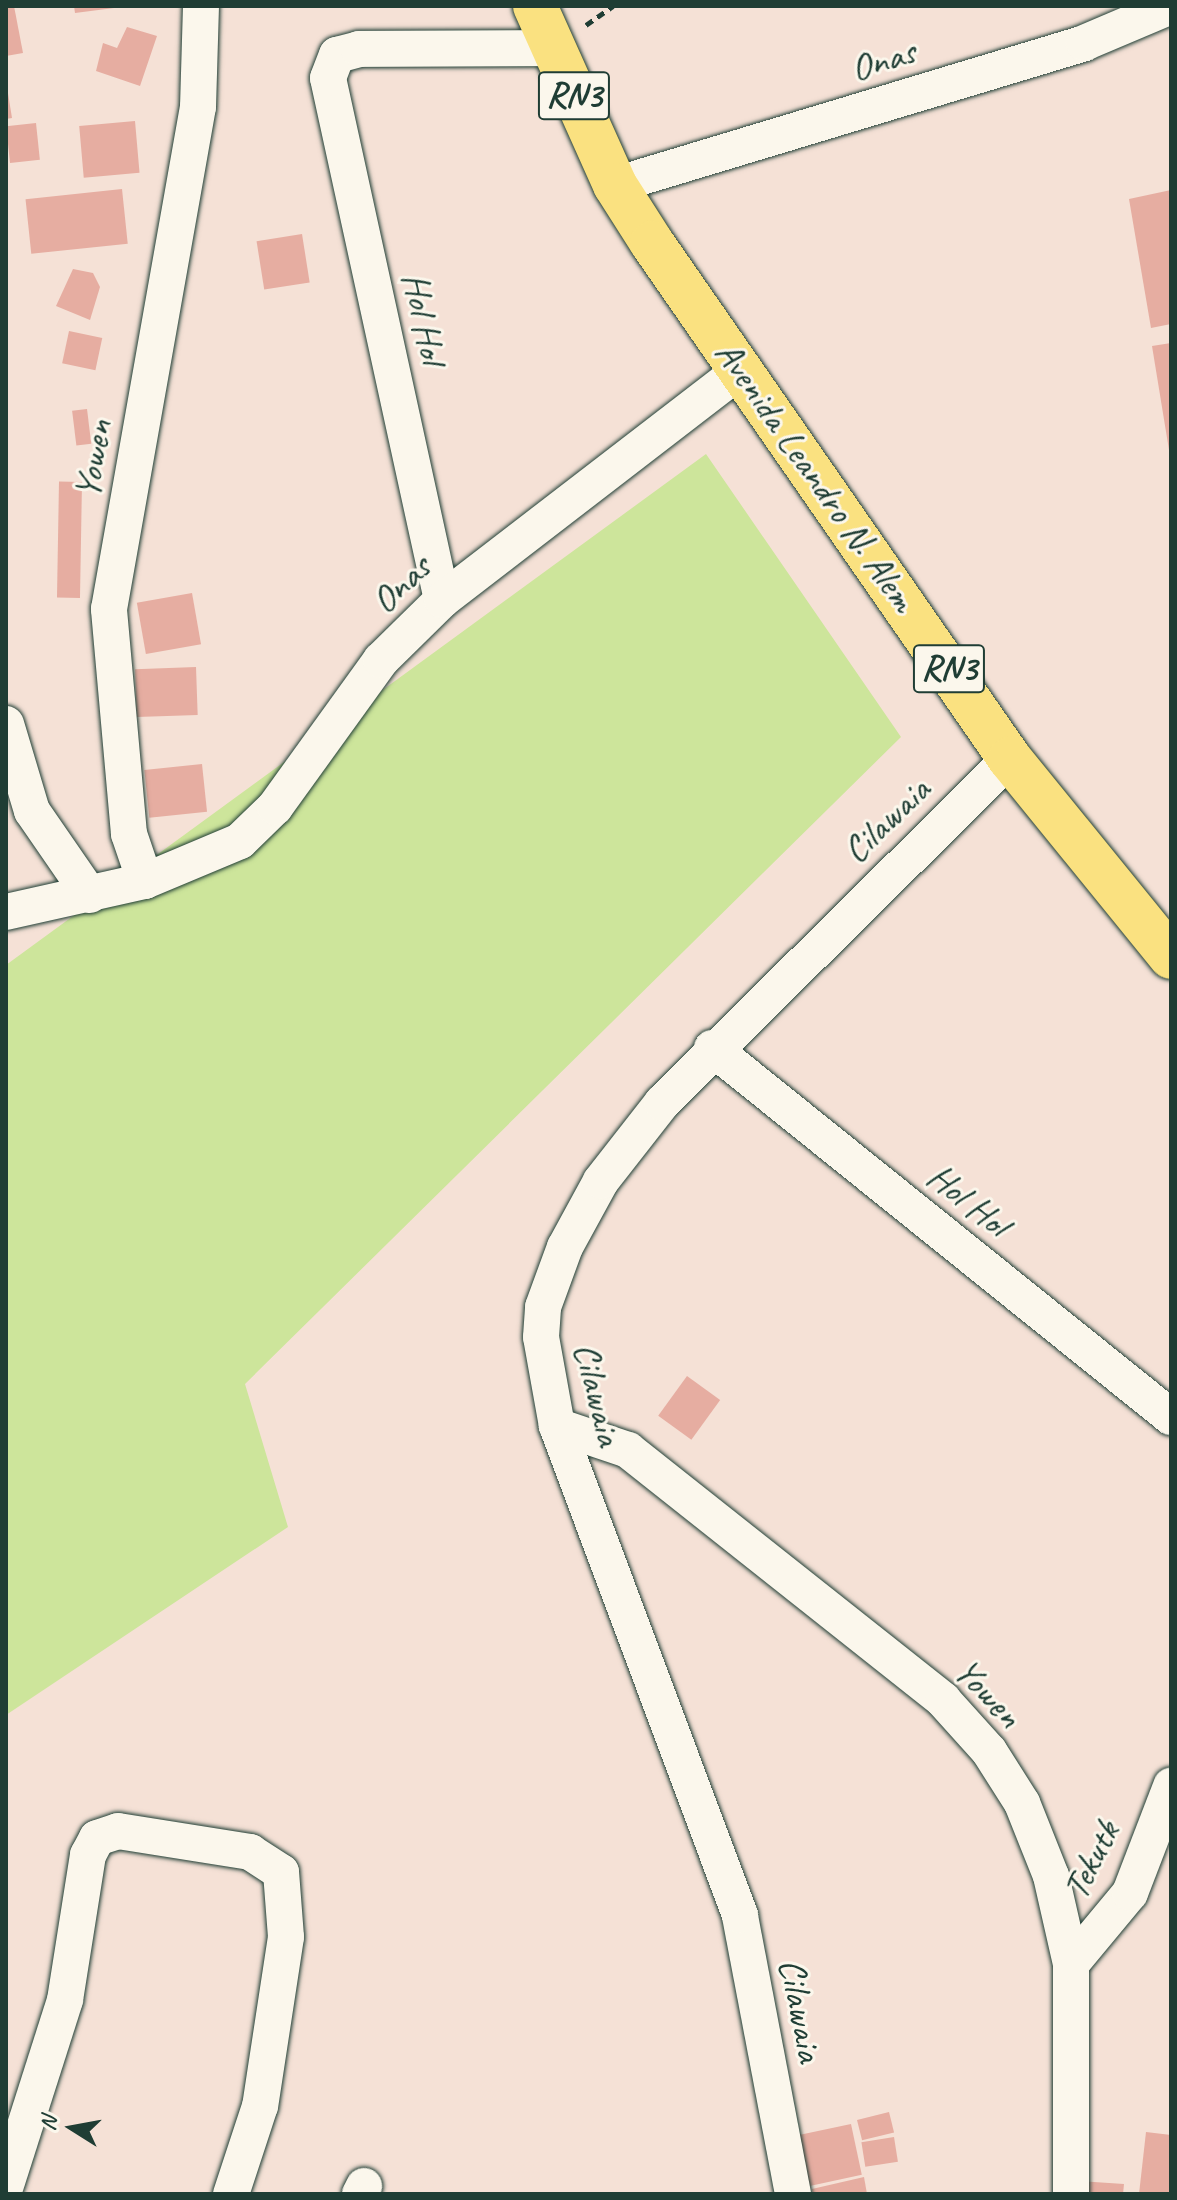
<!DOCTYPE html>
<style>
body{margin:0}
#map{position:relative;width:1177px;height:2200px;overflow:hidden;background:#f5e1d6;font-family:Caveat,sans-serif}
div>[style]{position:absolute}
.green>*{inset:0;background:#cde59b}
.building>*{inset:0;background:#e6ada1;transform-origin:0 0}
.path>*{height:5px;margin-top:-2.5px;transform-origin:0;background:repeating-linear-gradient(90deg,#1f3d34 0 8px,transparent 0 14px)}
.roads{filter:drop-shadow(0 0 2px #1f3d34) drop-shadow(0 0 2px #1f3d34)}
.street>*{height:36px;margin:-18px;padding:0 18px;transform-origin:18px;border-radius:18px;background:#fbf7ec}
.highway>*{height:44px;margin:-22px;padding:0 22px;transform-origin:22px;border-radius:22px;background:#fae180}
span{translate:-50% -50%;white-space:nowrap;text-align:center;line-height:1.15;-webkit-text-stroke:6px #fbf7ec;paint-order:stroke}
.shield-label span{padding:2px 6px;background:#fbf7ec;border:2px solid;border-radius:6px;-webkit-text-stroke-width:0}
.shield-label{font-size:36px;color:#1f3d34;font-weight:700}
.street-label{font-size:38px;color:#1f3d34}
.frame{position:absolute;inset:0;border:8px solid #1f3d34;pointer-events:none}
.north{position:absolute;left:32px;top:2088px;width:80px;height:80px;-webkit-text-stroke:6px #fbf7ec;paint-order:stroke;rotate:281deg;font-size:22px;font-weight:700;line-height:32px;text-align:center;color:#1f3d34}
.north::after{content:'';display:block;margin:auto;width:28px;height:36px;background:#1f3d34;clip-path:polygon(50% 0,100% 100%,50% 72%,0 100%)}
</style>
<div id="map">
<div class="green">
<div style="clip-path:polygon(706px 454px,901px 737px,245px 1384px,288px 1527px,6px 1715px,6px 965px)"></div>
</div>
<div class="building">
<div style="clip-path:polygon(6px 6px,14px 6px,23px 53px,6px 56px)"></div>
<div style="clip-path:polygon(74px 6px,114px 6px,114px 8px,75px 13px)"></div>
<div style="clip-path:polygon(127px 27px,157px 36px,140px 86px,96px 71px,103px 43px,117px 48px)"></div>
<div style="clip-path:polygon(6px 81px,12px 118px,6px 119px)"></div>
<div style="left:135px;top:121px;width:52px;height:56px;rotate:85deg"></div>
<div style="left:36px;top:123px;width:37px;height:30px;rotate:84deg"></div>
<div style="left:122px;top:189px;width:55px;height:97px;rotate:84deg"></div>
<div style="clip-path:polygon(1171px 190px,1171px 324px,1151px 328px,1129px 199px)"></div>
<div style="left:302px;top:234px;width:49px;height:46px;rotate:81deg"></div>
<div style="clip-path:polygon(73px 269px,93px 273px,100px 287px,90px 320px,56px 306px)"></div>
<div style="left:69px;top:331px;width:34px;height:33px;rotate:12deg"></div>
<div style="clip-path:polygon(1171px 343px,1171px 450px,1169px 450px,1152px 346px)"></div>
<div style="left:87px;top:409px;width:35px;height:15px;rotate:83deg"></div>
<div style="left:82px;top:482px;width:116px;height:23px;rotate:91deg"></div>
<div style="left:192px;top:593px;width:52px;height:56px;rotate:80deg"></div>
<div style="left:196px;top:667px;width:48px;height:61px;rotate:88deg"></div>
<div style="left:202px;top:764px;width:48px;height:58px;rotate:84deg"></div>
<div style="left:687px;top:1376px;width:41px;height:49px;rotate:36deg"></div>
<div style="left:889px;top:2112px;width:21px;height:33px;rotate:76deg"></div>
<div style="left:851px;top:2124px;width:52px;height:58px;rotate:78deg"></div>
<div style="clip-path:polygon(1146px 2132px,1171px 2135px,1171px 2194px,1139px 2194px)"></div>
<div style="left:894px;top:2137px;width:25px;height:33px;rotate:81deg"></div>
<div style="clip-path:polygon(864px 2177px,867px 2194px,813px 2194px,812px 2189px)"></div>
<div style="clip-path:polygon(1079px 2181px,1124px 2184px,1123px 2194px,1078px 2194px)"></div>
</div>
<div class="path">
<div style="left:586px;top:25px;width:33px;rotate:-35deg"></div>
</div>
<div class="roads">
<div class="street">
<div style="left:615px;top:185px;width:490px;rotate:-16.8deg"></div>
<div style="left:1084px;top:43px;width:95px;rotate:-23deg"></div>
<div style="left:442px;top:600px;width:534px;rotate:-102.32deg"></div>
<div style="left:328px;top:78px;width:25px;rotate:-69deg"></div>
<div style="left:337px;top:55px;width:23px;rotate:-15deg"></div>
<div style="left:359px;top:49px;width:193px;rotate:-0.3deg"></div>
<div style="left:6px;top:724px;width:91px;rotate:73.4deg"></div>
<div style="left:32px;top:811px;width:102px;rotate:55.4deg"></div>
<div style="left:145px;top:881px;width:50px;rotate:-108.8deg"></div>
<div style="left:129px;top:834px;width:226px;rotate:-95.1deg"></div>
<div style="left:109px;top:609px;width:510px;rotate:-79.95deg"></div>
<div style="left:198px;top:107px;width:101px;rotate:-88.3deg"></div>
<div style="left:6px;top:912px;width:142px;rotate:-12.6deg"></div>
<div style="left:145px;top:881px;width:103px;rotate:-22.8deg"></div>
<div style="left:240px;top:841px;width:49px;rotate:-44.2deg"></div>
<div style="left:275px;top:807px;width:181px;rotate:-54.2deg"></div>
<div style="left:381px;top:660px;width:86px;rotate:-44.5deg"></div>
<div style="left:442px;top:600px;width:380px;rotate:-37.6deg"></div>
<div style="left:712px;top:1048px;width:589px;rotate:38.8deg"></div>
<div style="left:557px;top:1426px;width:75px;rotate:18.7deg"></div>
<div style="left:628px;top:1450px;width:402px;rotate:38.4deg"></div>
<div style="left:943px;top:1700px;width:69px;rotate:48deg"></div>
<div style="left:989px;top:1751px;width:62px;rotate:57.6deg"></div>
<div style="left:1022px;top:1803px;width:79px;rotate:68.3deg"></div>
<div style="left:1051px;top:1876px;width:90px;rotate:77.2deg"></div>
<div style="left:1071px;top:1964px;width:230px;rotate:90deg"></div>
<div style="left:1071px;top:1964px;width:92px;rotate:-50.3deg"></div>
<div style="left:1130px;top:1893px;width:115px;rotate:-69deg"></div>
<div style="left:6px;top:2185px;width:194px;rotate:-72.3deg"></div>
<div style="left:65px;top:2000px;width:147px;rotate:-81deg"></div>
<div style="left:88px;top:1855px;width:19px;rotate:-62deg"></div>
<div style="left:97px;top:1838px;width:22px;rotate:-18deg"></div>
<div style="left:118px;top:1831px;width:134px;rotate:9deg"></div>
<div style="left:250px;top:1852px;width:37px;rotate:33deg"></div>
<div style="left:281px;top:1872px;width:65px;rotate:85.6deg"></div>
<div style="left:286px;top:1937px;width:171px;rotate:98.7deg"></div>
<div style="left:260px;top:2106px;width:93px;rotate:108.2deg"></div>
<div style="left:360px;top:2194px;width:9px;rotate:-63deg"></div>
<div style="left:793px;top:2194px;width:284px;rotate:-100.8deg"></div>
<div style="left:740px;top:1915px;width:522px;rotate:-110.52deg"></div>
<div style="left:557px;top:1426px;width:90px;rotate:-100.2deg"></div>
<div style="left:541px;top:1337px;width:30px;rotate:-86deg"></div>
<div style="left:543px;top:1307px;width:64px;rotate:-69.9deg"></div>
<div style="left:565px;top:1247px;width:75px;rotate:-61.4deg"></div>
<div style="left:601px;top:1181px;width:99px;rotate:-52deg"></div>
<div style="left:662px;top:1103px;width:489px;rotate:-44.7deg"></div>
</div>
<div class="highway">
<div style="left:535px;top:6px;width:196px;rotate:65.9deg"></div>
<div style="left:615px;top:185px;width:69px;rotate:57.5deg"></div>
<div style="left:652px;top:243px;width:628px;rotate:55.25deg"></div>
<div style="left:1010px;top:759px;width:255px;rotate:50.9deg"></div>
</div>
</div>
<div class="shield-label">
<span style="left:574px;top:96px">RN3</span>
<span style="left:949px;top:669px">RN3</span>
</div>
<div class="street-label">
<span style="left:883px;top:60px;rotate:-17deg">Onas</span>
<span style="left:424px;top:318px;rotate:78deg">Hol Hol</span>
<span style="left:93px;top:459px;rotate:-80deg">Yowen</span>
<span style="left:816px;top:476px;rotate:55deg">Avenida Leandro N. Alem</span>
<span style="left:401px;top:584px;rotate:-43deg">Onas</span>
<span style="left:886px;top:820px;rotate:-44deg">Cilawaia</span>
<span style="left:968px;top:1200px;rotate:39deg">Hol Hol</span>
<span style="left:598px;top:1394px;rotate:76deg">Cilawaia</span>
<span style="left:988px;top:1693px;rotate:47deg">Yowen</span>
<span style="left:1091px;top:1860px;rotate:-63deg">Tekutk</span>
<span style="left:801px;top:2010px;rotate:79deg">Cilawaia</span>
</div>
<div class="frame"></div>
<div class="north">N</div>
</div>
